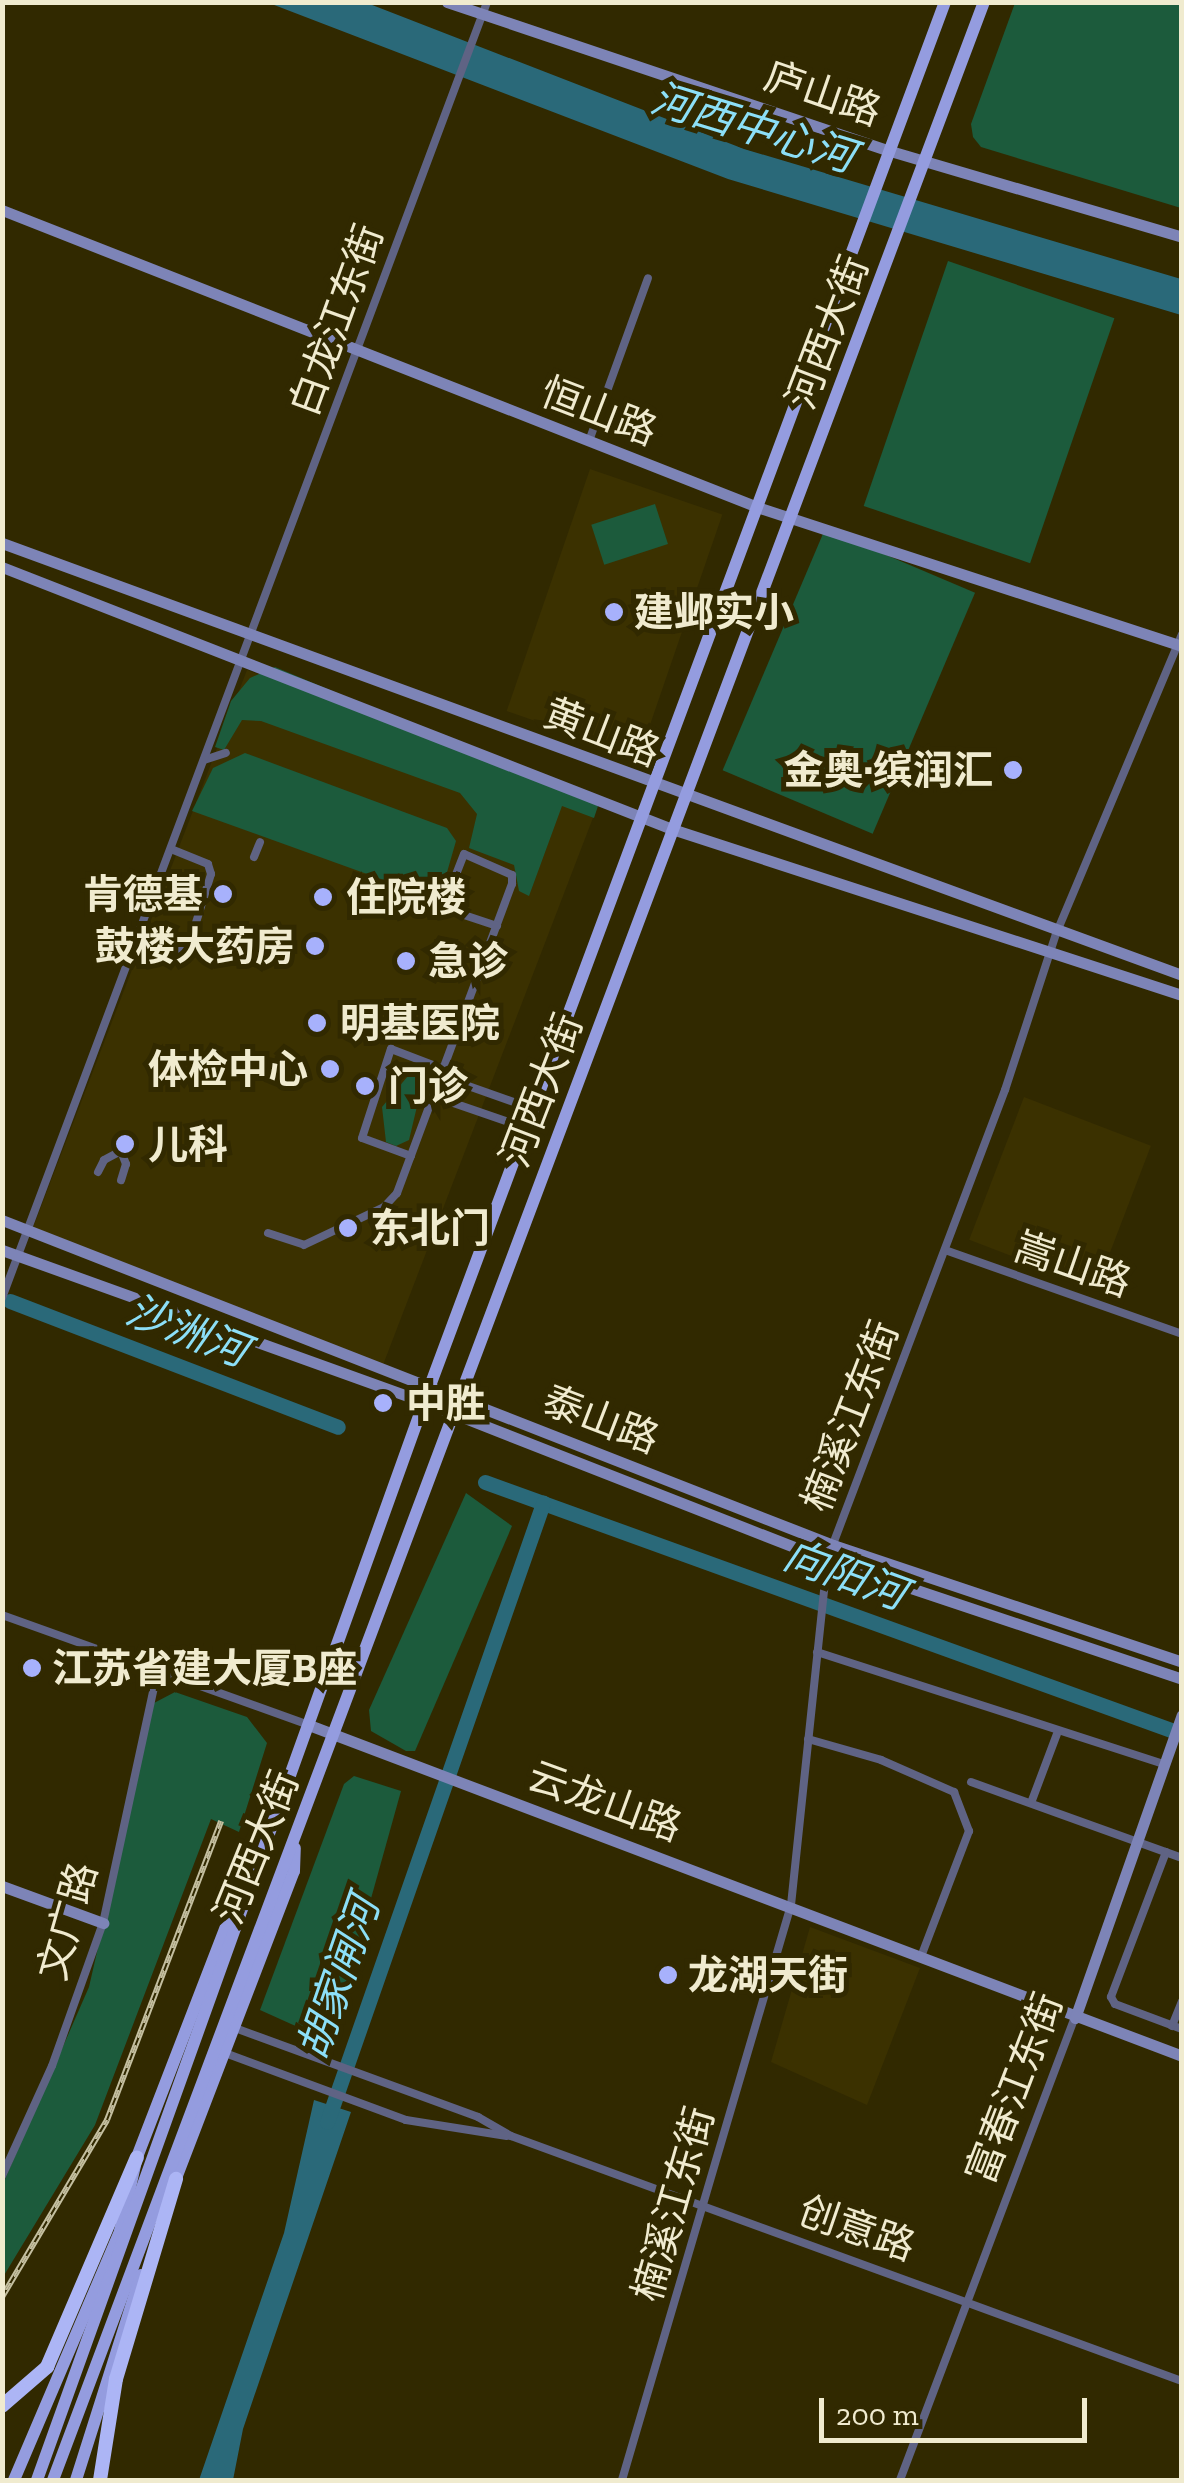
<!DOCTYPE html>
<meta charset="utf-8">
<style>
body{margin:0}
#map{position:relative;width:1184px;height:2483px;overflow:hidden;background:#312900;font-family:"Zilla Slab","Noto Sans SC",serif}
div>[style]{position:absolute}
.built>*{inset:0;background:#3b3100;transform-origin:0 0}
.green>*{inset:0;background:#1c5b3c;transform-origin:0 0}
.water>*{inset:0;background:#2a6979}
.river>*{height:15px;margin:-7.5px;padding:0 7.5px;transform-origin:7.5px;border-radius:7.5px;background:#2a6979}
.street>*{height:8px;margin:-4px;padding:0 4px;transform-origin:4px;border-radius:4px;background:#5f6384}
.secondary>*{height:11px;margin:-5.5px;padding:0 5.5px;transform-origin:5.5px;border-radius:5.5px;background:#7d84b7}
.primary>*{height:12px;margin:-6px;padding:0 6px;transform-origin:6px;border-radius:6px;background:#949cdf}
.highway>*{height:14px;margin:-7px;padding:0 7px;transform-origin:7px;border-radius:7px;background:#acb5f5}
.rail>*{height:6px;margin-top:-3px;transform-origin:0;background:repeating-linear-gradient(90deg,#312900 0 8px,#c4bfa0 0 16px);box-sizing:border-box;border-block:2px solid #c4bfa0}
.dots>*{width:28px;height:28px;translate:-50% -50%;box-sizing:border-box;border:5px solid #312900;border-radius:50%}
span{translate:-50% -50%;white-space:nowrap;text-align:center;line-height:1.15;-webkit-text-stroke:10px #312900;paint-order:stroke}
.street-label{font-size:40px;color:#f0ebcf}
.poi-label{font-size:40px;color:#f0ebcf;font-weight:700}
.left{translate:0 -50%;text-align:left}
.right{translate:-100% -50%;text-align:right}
.water-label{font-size:42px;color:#8cdff7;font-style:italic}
.frame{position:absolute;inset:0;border:5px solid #f0ebcf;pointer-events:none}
.scale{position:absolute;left:819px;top:2398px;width:268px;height:45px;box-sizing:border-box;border:5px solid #f0ebcf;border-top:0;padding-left:12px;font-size:30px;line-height:35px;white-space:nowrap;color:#f0ebcf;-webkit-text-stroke:8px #312900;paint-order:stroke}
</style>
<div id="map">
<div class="built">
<div style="left:590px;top:469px;width:140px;height:256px;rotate:19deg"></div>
<div style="left:247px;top:670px;width:376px;height:600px;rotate:21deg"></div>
<div style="left:1024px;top:1097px;width:136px;height:153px;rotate:21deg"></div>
<div style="clip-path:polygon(810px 1927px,920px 1968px,867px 2105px,771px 2062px)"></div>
</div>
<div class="green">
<div style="clip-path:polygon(1015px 3px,1181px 3px,1181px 208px,981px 147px,973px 137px,971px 124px)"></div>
<div style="left:948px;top:261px;width:176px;height:259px;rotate:19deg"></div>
<div style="left:655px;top:504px;width:42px;height:67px;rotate:72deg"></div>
<div style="left:825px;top:529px;width:163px;height:262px;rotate:23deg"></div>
<div style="clip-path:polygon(275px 667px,599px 803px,594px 818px,562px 806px,529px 896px,519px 891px,514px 865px,469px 848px,477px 814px,460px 793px,261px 721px,242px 720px,224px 750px,215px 747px,231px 701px,250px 678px)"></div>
<div style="clip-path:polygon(245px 753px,447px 828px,456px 841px,439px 900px,192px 811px,213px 768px)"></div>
<div style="clip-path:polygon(413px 1070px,428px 1076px,430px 1089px,419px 1098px,409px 1140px,396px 1146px,386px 1142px,382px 1107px)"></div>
<div style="clip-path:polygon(466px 1493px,512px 1526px,415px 1751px,406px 1751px,371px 1731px,369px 1710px)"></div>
<div style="clip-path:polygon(175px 1692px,247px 1717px,267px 1743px,239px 1832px,211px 1819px,95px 2125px,3px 2277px,2px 2186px,89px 1987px,154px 1703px)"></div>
<div style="clip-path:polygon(354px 1776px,401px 1791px,331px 2042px,260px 2010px,344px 1784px)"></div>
</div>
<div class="water">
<div style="clip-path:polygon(269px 3px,367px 3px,744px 149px,1181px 279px,1181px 315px,728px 179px)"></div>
<div style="clip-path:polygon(314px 2100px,351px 2112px,243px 2429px,233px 2480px,199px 2480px,284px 2233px)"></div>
</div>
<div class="river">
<div style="left:10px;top:1301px;width:351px;rotate:21deg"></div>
<div style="left:485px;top:1482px;width:741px;rotate:19.88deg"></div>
<div style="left:327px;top:2122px;width:656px;rotate:-70.76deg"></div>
</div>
<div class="street">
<div style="left:589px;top:441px;width:173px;rotate:-70.1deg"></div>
<div style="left:204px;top:760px;width:23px;rotate:-18deg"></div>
<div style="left:254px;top:857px;width:16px;rotate:-68deg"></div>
<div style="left:139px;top:934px;width:48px;rotate:20.7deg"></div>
<div style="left:184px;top:951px;width:11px;rotate:-56deg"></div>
<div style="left:190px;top:942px;width:71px;rotate:-72.8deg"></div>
<div style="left:211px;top:874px;width:10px;rotate:-107deg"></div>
<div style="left:208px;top:864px;width:40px;rotate:-158deg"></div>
<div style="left:440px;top:1076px;width:99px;rotate:19.5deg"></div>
<div style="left:433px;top:1096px;width:98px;rotate:19deg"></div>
<div style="left:411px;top:1156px;width:52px;rotate:-159.8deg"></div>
<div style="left:362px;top:1138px;width:94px;rotate:-72deg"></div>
<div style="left:391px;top:1049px;width:56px;rotate:21deg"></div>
<div style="left:98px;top:1172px;width:13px;rotate:-63deg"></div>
<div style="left:104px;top:1160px;width:19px;rotate:-28deg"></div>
<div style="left:121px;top:1151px;width:14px;rotate:69deg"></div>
<div style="left:126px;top:1164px;width:17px;rotate:107deg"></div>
<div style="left:268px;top:1233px;width:38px;rotate:18deg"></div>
<div style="left:304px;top:1245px;width:89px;rotate:-25.4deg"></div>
<div style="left:384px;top:1207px;width:19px;rotate:-47deg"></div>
<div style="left:397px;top:1193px;width:330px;rotate:-69.6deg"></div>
<div style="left:512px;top:884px;width:9px;rotate:-90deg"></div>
<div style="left:512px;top:875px;width:52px;rotate:-156.4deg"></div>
<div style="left:464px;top:854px;width:58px;rotate:111.3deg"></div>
<div style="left:443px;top:908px;width:57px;rotate:18.4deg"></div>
<div style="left:945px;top:1250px;width:251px;rotate:19.5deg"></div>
<div style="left:2px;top:1298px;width:1384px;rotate:-69.48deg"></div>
<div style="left:2px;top:1615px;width:326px;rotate:19.7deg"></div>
<div style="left:817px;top:1652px;width:365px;rotate:17.9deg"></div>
<div style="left:808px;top:1739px;width:76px;rotate:16deg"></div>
<div style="left:881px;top:1760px;width:80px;rotate:23.7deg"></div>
<div style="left:954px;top:1792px;width:42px;rotate:69deg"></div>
<div style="left:969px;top:1831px;width:135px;rotate:110.9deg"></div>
<div style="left:971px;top:1782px;width:224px;rotate:19.8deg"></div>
<div style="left:1031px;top:1803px;width:74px;rotate:-69.4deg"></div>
<div style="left:1166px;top:1852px;width:155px;rotate:110.8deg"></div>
<div style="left:1111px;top:1997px;width:8px;rotate:60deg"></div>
<div style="left:1115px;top:2004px;width:72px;rotate:20.5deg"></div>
<div style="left:1172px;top:2026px;width:27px;rotate:-68deg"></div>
<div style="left:235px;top:2028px;width:259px;rotate:20.1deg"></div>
<div style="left:478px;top:2117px;width:38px;rotate:30deg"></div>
<div style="left:511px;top:2136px;width:714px;rotate:20.06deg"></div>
<div style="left:225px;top:2053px;width:193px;rotate:20.3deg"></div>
<div style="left:406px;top:2120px;width:102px;rotate:9deg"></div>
<div style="left:2px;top:2176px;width:121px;rotate:-65.6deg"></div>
<div style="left:52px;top:2066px;width:152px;rotate:-70.4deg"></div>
<div style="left:103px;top:1923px;width:256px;rotate:-77.8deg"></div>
<div style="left:622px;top:2480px;width:599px;rotate:-73.62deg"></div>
<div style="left:791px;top:1905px;width:347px;rotate:-84deg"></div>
<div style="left:827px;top:1560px;width:503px;rotate:-69.26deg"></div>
<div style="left:1005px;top:1090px;width:164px;rotate:-71.9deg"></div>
<div style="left:1056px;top:934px;width:325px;rotate:-67.2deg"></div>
<div style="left:900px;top:2480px;width:494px;rotate:-69.3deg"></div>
</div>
<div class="secondary">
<div style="left:447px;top:2px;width:464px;rotate:18.6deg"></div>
<div style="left:887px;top:150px;width:308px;rotate:16.4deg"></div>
<div style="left:2px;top:210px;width:814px;rotate:21.46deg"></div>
<div style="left:760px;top:508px;width:444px;rotate:18.1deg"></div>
<div style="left:2px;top:543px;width:1257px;rotate:20.11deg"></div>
<div style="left:2px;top:567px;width:719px;rotate:21.36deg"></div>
<div style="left:672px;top:829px;width:536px;rotate:18.03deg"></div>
<div style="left:2px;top:1220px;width:892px;rotate:21.36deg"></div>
<div style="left:833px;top:1545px;width:368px;rotate:18.5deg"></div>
<div style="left:2px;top:1250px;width:449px;rotate:19.8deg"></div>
<div style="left:424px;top:1402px;width:433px;rotate:21.4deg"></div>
<div style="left:827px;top:1560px;width:374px;rotate:18.5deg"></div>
<div style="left:309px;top:1725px;width:934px;rotate:20.76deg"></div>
<div style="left:2px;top:1886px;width:108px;rotate:20.1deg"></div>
<div style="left:1075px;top:2018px;width:321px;rotate:-70.6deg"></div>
</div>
<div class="primary">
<div style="left:173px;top:2186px;width:337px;rotate:-69deg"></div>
<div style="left:294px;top:1871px;width:23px;rotate:-88deg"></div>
<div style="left:14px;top:2480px;width:271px;rotate:-66.9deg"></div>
<div style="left:120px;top:2231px;width:76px;rotate:-77.1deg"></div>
<div style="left:137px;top:2157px;width:300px;rotate:-68.9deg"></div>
<div style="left:37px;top:2480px;width:1145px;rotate:-70.25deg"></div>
<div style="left:424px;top:1402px;width:1494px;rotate:-69.59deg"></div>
<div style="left:53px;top:2480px;width:2647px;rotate:-69.41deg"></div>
<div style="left:76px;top:2480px;width:215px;rotate:-72.4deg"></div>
</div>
<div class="highway">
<div style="left:2px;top:2406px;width:60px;rotate:-40.9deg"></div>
<div style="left:47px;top:2367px;width:228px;rotate:-66.8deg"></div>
<div style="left:100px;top:2480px;width:102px;rotate:-81deg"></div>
<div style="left:116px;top:2379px;width:209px;rotate:-73.3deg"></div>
</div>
<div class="rail">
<div style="left:2px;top:2297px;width:206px;rotate:-59.3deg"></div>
<div style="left:107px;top:2120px;width:320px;rotate:-69.1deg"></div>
</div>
<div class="dots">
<div style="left:614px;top:612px;background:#a7b1fc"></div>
<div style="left:1013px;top:770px;background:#a7b1fc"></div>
<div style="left:223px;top:894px;background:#a7b1fc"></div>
<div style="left:323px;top:897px;background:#a7b1fc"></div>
<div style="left:315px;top:946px;background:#a7b1fc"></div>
<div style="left:406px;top:961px;background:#a7b1fc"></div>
<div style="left:317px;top:1023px;background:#a7b1fc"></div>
<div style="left:330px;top:1069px;background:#a7b1fc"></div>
<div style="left:365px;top:1086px;background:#a7b1fc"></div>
<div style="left:125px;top:1144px;background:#a7b1fc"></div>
<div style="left:348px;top:1228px;background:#a7b1fc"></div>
<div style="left:383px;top:1403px;background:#a7b1fc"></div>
<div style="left:32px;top:1668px;background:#a7b1fc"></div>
<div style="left:668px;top:1975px;background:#a7b1fc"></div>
</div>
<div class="street-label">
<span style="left:823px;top:93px;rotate:19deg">庐山路</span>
<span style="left:336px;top:320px;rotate:-70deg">白龙江东街</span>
<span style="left:827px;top:332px;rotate:-69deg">河西大街</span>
<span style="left:599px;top:411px;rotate:21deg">恒山路</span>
<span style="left:602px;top:732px;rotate:21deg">黄山路</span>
<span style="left:541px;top:1090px;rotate:-69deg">河西大街</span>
<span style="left:1073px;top:1264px;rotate:19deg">嵩山路</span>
<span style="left:850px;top:1416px;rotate:-69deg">楠溪江东街</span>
<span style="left:601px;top:1419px;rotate:21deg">泰山路</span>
<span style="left:605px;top:1801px;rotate:20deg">云龙山路</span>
<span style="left:256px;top:1847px;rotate:-68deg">河西大街</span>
<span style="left:67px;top:1921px;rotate:-74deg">文广路</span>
<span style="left:1014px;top:2088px;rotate:-69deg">富春江东街</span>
<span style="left:673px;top:2204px;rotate:-74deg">楠溪江东街</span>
<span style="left:857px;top:2228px;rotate:19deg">创意路</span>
</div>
<div class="poi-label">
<span class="left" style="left:634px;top:612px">建邺实小</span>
<span class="right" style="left:993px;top:770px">金奥·缤润汇</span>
<span class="right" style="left:203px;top:894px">肯德基</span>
<span class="left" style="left:346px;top:897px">住院楼</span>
<span class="right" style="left:295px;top:946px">鼓楼大药房</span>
<span class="left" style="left:428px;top:961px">急诊</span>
<span class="left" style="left:340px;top:1023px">明基医院</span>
<span class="right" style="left:308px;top:1069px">体检中心</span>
<span class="left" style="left:388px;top:1086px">门诊</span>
<span class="left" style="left:148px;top:1144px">儿科</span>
<span class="left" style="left:370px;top:1228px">东北门</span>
<span class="left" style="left:406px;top:1403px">中胜</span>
<span class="left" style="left:52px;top:1668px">江苏省建大厦B座</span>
<span class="left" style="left:688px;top:1975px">龙湖天街</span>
</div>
<div class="water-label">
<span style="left:753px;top:128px;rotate:17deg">河西中心河</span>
<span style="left:187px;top:1331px;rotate:21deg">沙洲河</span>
<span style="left:845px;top:1575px;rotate:20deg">向阳河</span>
<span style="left:339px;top:1978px;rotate:-71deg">胡家闸河</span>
</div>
<div class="frame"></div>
<div class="scale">200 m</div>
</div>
